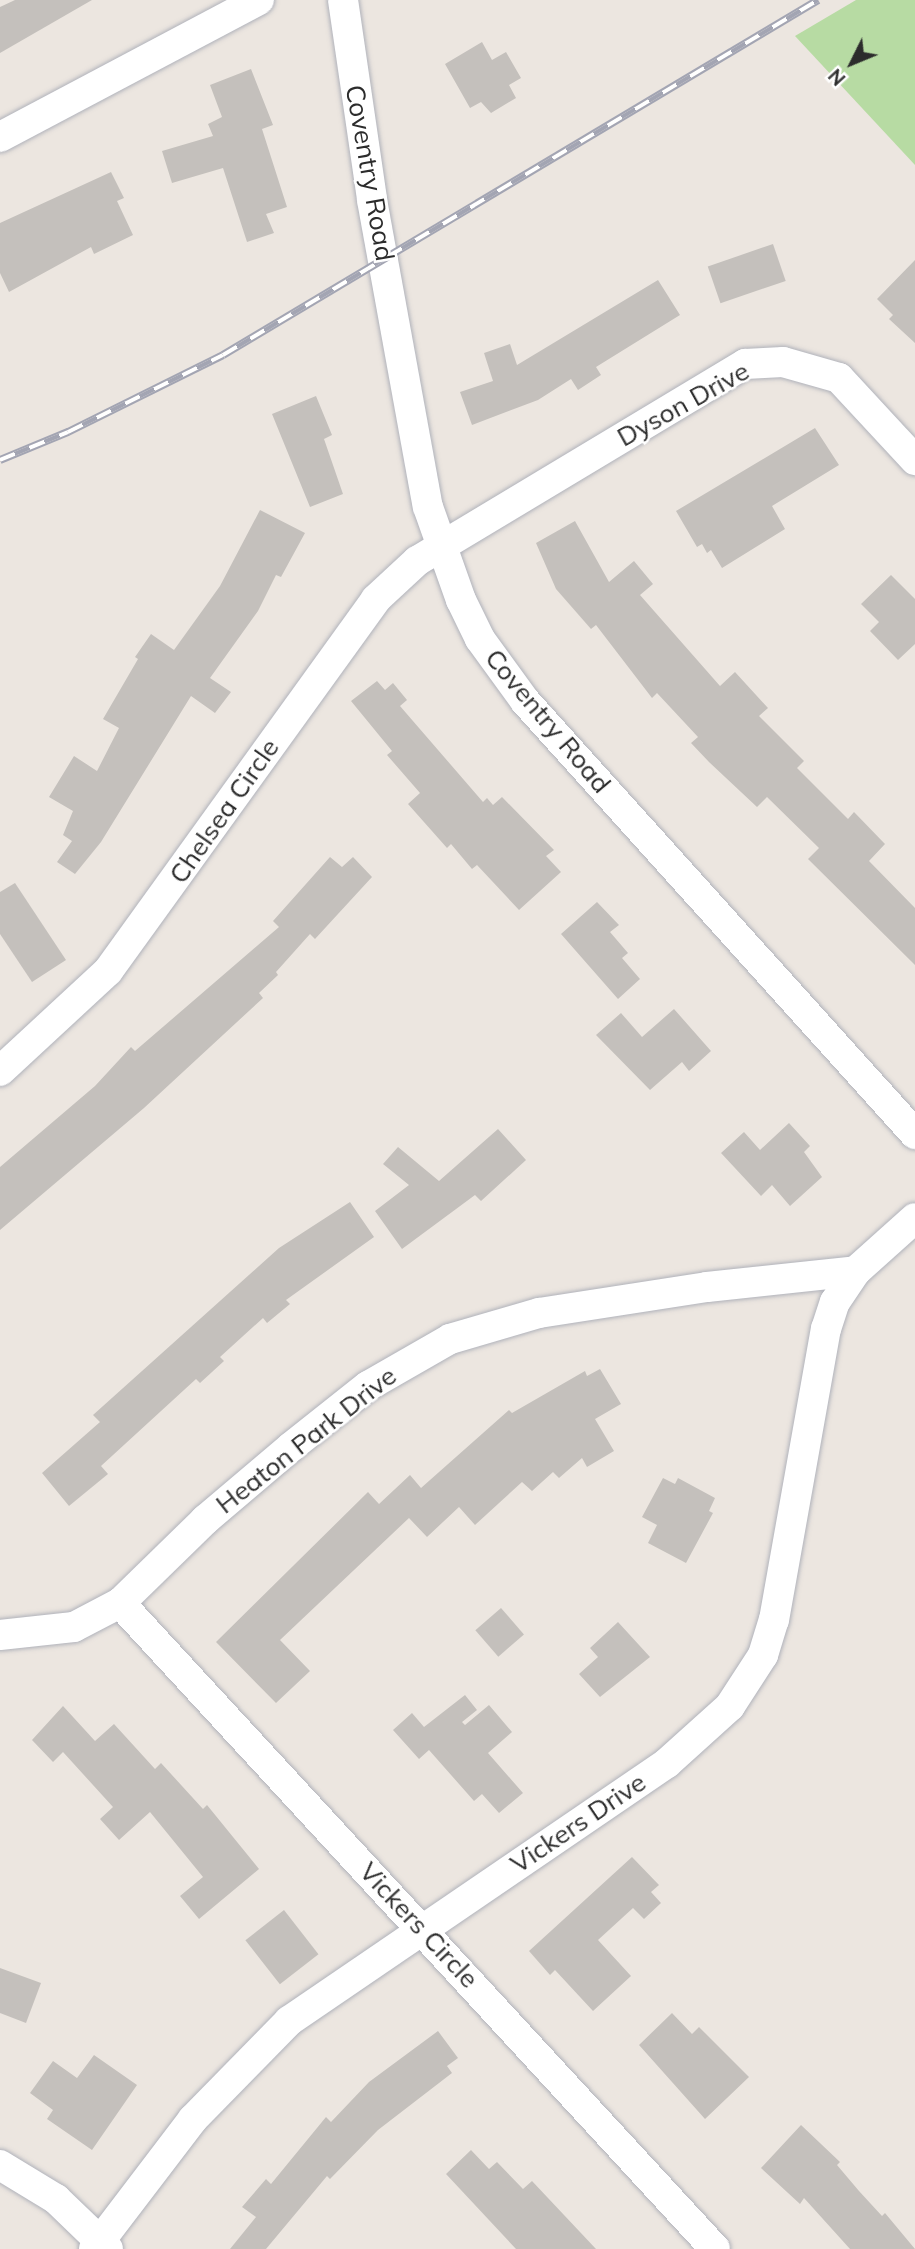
<!DOCTYPE html>
<style>
body{margin:0}
#map{position:relative;width:915px;height:2249px;overflow:hidden;background:#ece6e0;font-family:Mulish,sans-serif}
div>[style]{position:absolute}
.green>*{inset:0;background:#b7dba3}
.building>*{inset:0;background:#c4c0bc;transform-origin:0 0}
.roads{filter:drop-shadow(0 0 2px #b0b2ba) drop-shadow(0 0 2px #b0b2ba)}
.minor>*{height:30px;margin:-15px;padding:0 15px;transform-origin:15px;border-radius:15px;background:#fff}
.rail>*{height:8px;margin-top:-4px;transform-origin:0;background:repeating-linear-gradient(90deg,#fff 0 16px,#a3a5b3 0 32px);box-sizing:border-box;border-block:2px solid #a3a5b3}
span{translate:-50% -50%;white-space:nowrap;text-align:center;line-height:1.15;-webkit-text-stroke:5px #fff;paint-order:stroke}
.street-label{font-size:26px;color:#2c2c2c}
.north{position:absolute;left:817px;top:28px;width:70px;height:70px;-webkit-text-stroke:5px #fff;paint-order:stroke;rotate:227deg;font-size:19px;font-weight:700;line-height:28px;text-align:center;color:#2c2c2c}
.north::after{content:'';display:block;margin:auto;width:24px;height:32px;background:#2c2c2c;clip-path:polygon(50% 0,100% 100%,50% 72%,0 100%)}
</style>
<div id="map">
<div class="green">
<div style="clip-path:polygon(856px 0,915px 0,915px 165px,795px 36px)"></div>
</div>
<div class="building">
<div style="clip-path:polygon(15px 0,92px 0,0 53px,0 7px)"></div>
<div style="clip-path:polygon(482px 42px,492px 60px,506px 52px,521px 78px,509px 85px,516px 98px,491px 113px,481px 102px,470px 108px,445px 64px)"></div>
<div style="clip-path:polygon(251px 69px,273px 125px,262px 129px,287px 207px,266px 214px,274px 233px,247px 242px,223px 168px,172px 183px,162px 151px,213px 136px,208px 124px,222px 117px,210px 85px)"></div>
<div style="clip-path:polygon(111px 172px,124px 198px,117px 201px,133px 235px,94px 254px,91px 247px,9px 292px,0 273px,0 223px)"></div>
<div style="left:773px;top:244px;width:39px;height:69px;rotate:71deg"></div>
<div style="clip-path:polygon(915px 260px,915px 343px,889px 319px,893px 315px,877px 299px)"></div>
<div style="clip-path:polygon(658px 280px,680px 315px,596px 367px,601px 375px,578px 390px,571px 379px,538px 400px,472px 425px,460px 392px,493px 381px,484px 353px,510px 344px,517px 365px)"></div>
<div style="clip-path:polygon(316px 396px,332px 435px,324px 439px,343px 494px,310px 507px,272px 414px)"></div>
<div style="clip-path:polygon(815px 428px,839px 465px,772px 506px,785px 529px,722px 568px,711px 550px,707px 553px,702px 544px,697px 547px,676px 511px)"></div>
<div style="clip-path:polygon(260px 510px,305px 533px,281px 577px,276px 575px,258px 611px,210px 678px,231px 692px,215px 713px,191px 696px,101px 842px,75px 874px,57px 862px,72px 841px,63px 835px,73px 811px,49px 797px,74px 756px,97px 771px,119px 728px,103px 719px,138px 659px,135px 657px,151px 634px,174px 650px,220px 586px)"></div>
<div style="clip-path:polygon(575px 521px,609px 582px,634px 561px,653px 584px,640px 595px,720px 686px,735px 672px,768px 708px,759px 716px,804px 761px,797px 768px,848px 819px,854px 812px,885px 844px,869px 861px,915px 908px,915px 965px,808px 859px,819px 848px,767px 797px,757px 807px,709px 762px,691px 743px,698px 737px,657px 693px,652px 698px,596px 625px,591px 629px,556px 589px,536px 543px)"></div>
<div style="clip-path:polygon(891px 575px,915px 599px,915px 644px,898px 660px,870px 631px,879px 622px,861px 604px)"></div>
<div style="clip-path:polygon(377px 681px,385px 690px,393px 683px,407px 700px,400px 706px,483px 802px,487px 798px,493px 805px,502px 797px,554px 850px,546px 856px,561px 872px,519px 910px,477px 865px,472px 869px,451px 844px,447px 848px,408px 804px,420px 793px,387px 755px,392px 751px,351px 701px)"></div>
<div style="clip-path:polygon(330px 857px,342px 867px,353px 857px,372px 877px,315px 939px,310px 934px,276px 972px,278px 975px,259px 993px,263px 998px,144px 1108px,0 1230px,0 1167px,95px 1086px,131px 1047px,135px 1051px,279px 927px,273px 921px)"></div>
<div style="clip-path:polygon(15px 883px,66px 960px,32px 982px,0 934px,0 892px)"></div>
<div style="clip-path:polygon(597px 902px,619px 925px,610px 932px,628px 953px,622px 958px,640px 979px,618px 999px,561px 934px)"></div>
<div style="clip-path:polygon(674px 1009px,711px 1051px,689px 1071px,682px 1062px,650px 1090px,596px 1035px,621px 1013px,642px 1037px)"></div>
<div style="clip-path:polygon(789px 1123px,810px 1146px,804px 1152px,822px 1177px,790px 1206px,772px 1185px,761px 1196px,721px 1153px,744px 1132px,760px 1150px)"></div>
<div style="clip-path:polygon(498px 1129px,526px 1160px,481px 1201px,475px 1195px,402px 1249px,375px 1211px,409px 1185px,383px 1164px,398px 1147px,439px 1181px)"></div>
<div style="clip-path:polygon(350px 1202px,374px 1237px,286px 1300px,290px 1304px,267px 1323px,263px 1318px,220px 1357px,224px 1361px,200px 1383px,196px 1379px,101px 1466px,108px 1474px,69px 1506px,42px 1473px,100px 1422px,93px 1415px,279px 1248px)"></div>
<div style="clip-path:polygon(600px 1369px,621px 1404px,595px 1419px,614px 1451px,587px 1467px,582px 1458px,559px 1478px,553px 1472px,532px 1491px,522px 1482px,475px 1525px,459px 1507px,427px 1537px,409px 1518px,280px 1640px,310px 1671px,276px 1703px,216px 1642px,368px 1492px,379px 1504px,410px 1475px,421px 1488px,509px 1410px,512px 1413px,585px 1371px,587px 1376px)"></div>
<div style="clip-path:polygon(663px 1478px,675px 1484px,678px 1478px,715px 1498px,709px 1511px,713px 1513px,686px 1563px,648px 1543px,657px 1525px,642px 1517px)"></div>
<div style="left:501px;top:1608px;width:35px;height:34px;rotate:49deg"></div>
<div style="clip-path:polygon(618px 1622px,650px 1657px,600px 1697px,579px 1674px,598px 1657px,590px 1648px)"></div>
<div style="clip-path:polygon(465px 1695px,477px 1710px,462px 1722px,465px 1725px,489px 1705px,512px 1732px,488px 1753px,523px 1793px,499px 1813px,482px 1794px,474px 1801px,429px 1750px,419px 1759px,393px 1730px,412px 1713px,424px 1727px)"></div>
<div style="clip-path:polygon(63px 1706px,95px 1741px,114px 1724px,155px 1769px,161px 1763px,203px 1809px,207px 1805px,259px 1869px,199px 1919px,180px 1896px,203px 1877px,150px 1812px,119px 1840px,100px 1819px,113px 1807px,63px 1752px,53px 1762px,32px 1740px)"></div>
<div style="clip-path:polygon(632px 1857px,659px 1885px,651px 1892px,661px 1903px,644px 1919px,633px 1908px,598px 1940px,631px 1976px,593px 2011px,555px 1970px,550px 1975px,529px 1951px)"></div>
<div style="left:284px;top:1910px;width:56px;height:49px;rotate:52deg"></div>
<div style="clip-path:polygon(0 1968px,41px 1983px,26px 2023px,0 2013px)"></div>
<div style="clip-path:polygon(672px 2013px,692px 2034px,699px 2027px,749px 2077px,705px 2119px,639px 2045px)"></div>
<div style="clip-path:polygon(438px 2031px,458px 2058px,447px 2066px,452px 2073px,378px 2130px,330px 2179px,327px 2176px,266px 2249px,230px 2249px,256px 2217px,242px 2207px,266px 2179px,271px 2184px,326px 2117px,331px 2122px,369px 2082px)"></div>
<div style="clip-path:polygon(94px 2055px,137px 2085px,92px 2150px,47px 2119px,53px 2110px,30px 2093px,53px 2061px,77px 2078px)"></div>
<div style="clip-path:polygon(801px 2125px,840px 2162px,837px 2165px,859px 2191px,882px 2216px,885px 2213px,915px 2249px,850px 2249px,804px 2198px,800px 2204px,761px 2168px)"></div>
<div style="clip-path:polygon(471px 2150px,489px 2169px,497px 2162px,523px 2189px,532px 2181px,596px 2249px,516px 2249px,446px 2174px)"></div>
</div>
<div class="roads">
<div class="minor">
<div style="left:343px;top:0;width:202px;rotate:81.7deg"></div>
<div style="left:372px;top:200px;width:312px;rotate:79.7deg"></div>
<div style="left:428px;top:507px;width:99px;rotate:70.5deg"></div>
<div style="left:461px;top:600px;width:43px;rotate:64deg"></div>
<div style="left:480px;top:639px;width:77px;rotate:54deg"></div>
<div style="left:525px;top:701px;width:583px;rotate:47.99deg"></div>
<div style="left:0;top:137px;width:293px;rotate:-27.9deg"></div>
<div style="left:0;top:1071px;width:147px;rotate:-42.8deg"></div>
<div style="left:108px;top:971px;width:458px;rotate:-54.2deg"></div>
<div style="left:376px;top:599px;width:56px;rotate:-42.8deg"></div>
<div style="left:417px;top:561px;width:383px;rotate:-31deg"></div>
<div style="left:745px;top:364px;width:38px;rotate:-3deg"></div>
<div style="left:783px;top:362px;width:58px;rotate:15.9deg"></div>
<div style="left:839px;top:378px;width:112px;rotate:47.2deg"></div>
<div style="left:120px;top:1603px;width:878px;rotate:47.35deg"></div>
<div style="left:0;top:1635px;width:74px;rotate:-6.2deg"></div>
<div style="left:74px;top:1627px;width:52px;rotate:-27.6deg"></div>
<div style="left:120px;top:1603px;width:119px;rotate:-44.3deg"></div>
<div style="left:205px;top:1520px;width:113px;rotate:-40.3deg"></div>
<div style="left:291px;top:1447px;width:98px;rotate:-38.4deg"></div>
<div style="left:368px;top:1386px;width:95px;rotate:-29.8deg"></div>
<div style="left:450px;top:1339px;width:93px;rotate:-16.3deg"></div>
<div style="left:539px;top:1313px;width:170px;rotate:-8.8deg"></div>
<div style="left:707px;top:1287px;width:150px;rotate:-6.1deg"></div>
<div style="left:856px;top:1271px;width:79px;rotate:-41.9deg"></div>
<div style="left:0;top:2165px;width:66px;rotate:31.3deg"></div>
<div style="left:56px;top:2199px;width:72px;rotate:43.9deg"></div>
<div style="left:94px;top:2249px;width:163px;rotate:-52.7deg"></div>
<div style="left:193px;top:2119px;width:137px;rotate:-45.6deg"></div>
<div style="left:289px;top:2021px;width:458px;rotate:-34.3deg"></div>
<div style="left:667px;top:1763px;width:85px;rotate:-42.1deg"></div>
<div style="left:730px;top:1706px;width:61px;rotate:-57.1deg"></div>
<div style="left:763px;top:1655px;width:37px;rotate:-73deg"></div>
<div style="left:774px;top:1620px;width:296px;rotate:-79.9deg"></div>
<div style="left:826px;top:1329px;width:28px;rotate:-72deg"></div>
<div style="left:835px;top:1302px;width:37px;rotate:-56deg"></div>
</div>
</div>
<div class="rail">
<div style="left:0;top:460px;width:74px;rotate:-22.4deg"></div>
<div style="left:68px;top:432px;width:173px;rotate:-26.4deg"></div>
<div style="left:223px;top:355px;width:693px;rotate:-30.82deg"></div>
</div>
<div class="street-label">
<span style="left:370px;top:173px;rotate:80deg">Coventry Road</span>
<span style="left:683px;top:404px;rotate:-29deg">Dyson Drive</span>
<span style="left:548px;top:721px;rotate:50deg">Coventry Road</span>
<span style="left:224px;top:811px;rotate:-55deg">Chelsea Circle</span>
<span style="left:306px;top:1440px;rotate:-38deg">Heaton Park Drive</span>
<span style="left:578px;top:1823px;rotate:-34deg">Vickers Drive</span>
<span style="left:419px;top:1925px;rotate:47deg">Vickers Circle</span>
</div>
<div class="north">N</div>
</div>
